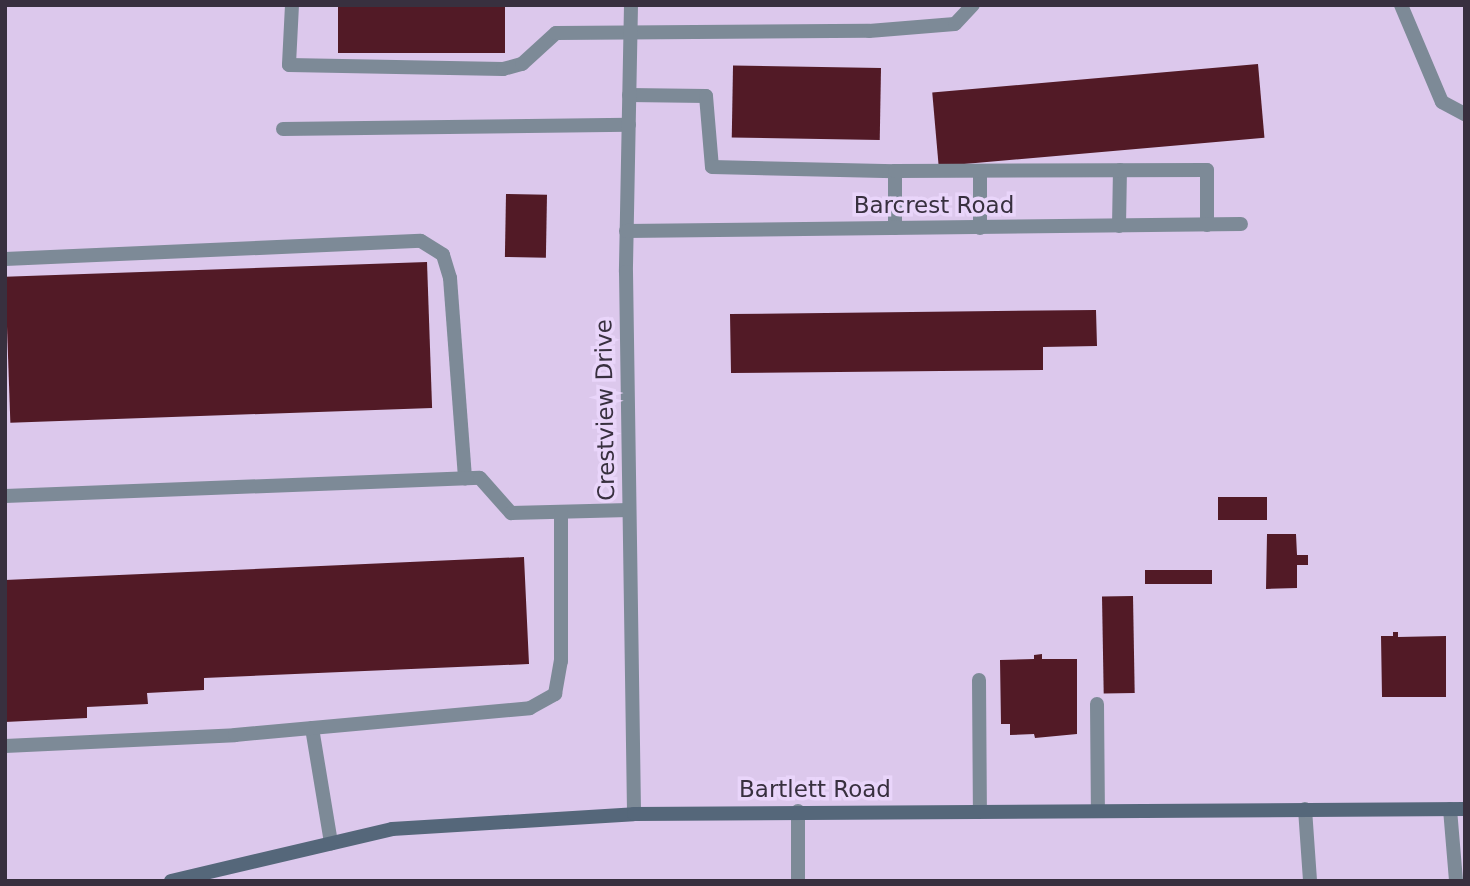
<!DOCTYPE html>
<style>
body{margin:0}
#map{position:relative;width:1470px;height:886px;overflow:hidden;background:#dcc8ec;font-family:"DejaVu Sans",sans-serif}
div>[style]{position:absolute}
.building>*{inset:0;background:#521a26;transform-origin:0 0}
.lane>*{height:14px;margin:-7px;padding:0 7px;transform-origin:7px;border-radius:7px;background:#7d8a97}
.street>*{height:14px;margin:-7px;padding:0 7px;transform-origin:7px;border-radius:7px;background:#7d8a97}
.secondary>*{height:14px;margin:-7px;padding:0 7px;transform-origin:7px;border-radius:7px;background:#55677a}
span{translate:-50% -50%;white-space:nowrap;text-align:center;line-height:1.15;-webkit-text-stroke:7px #e9d5fa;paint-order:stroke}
.street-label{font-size:23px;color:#38303f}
.frame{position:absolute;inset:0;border:7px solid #38303f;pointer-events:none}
</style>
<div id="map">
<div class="building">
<div style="left:338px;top:5px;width:167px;height:48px"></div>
<div style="left:1258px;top:64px;width:74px;height:327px;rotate:85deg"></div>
<div style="left:881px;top:68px;width:72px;height:148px;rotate:91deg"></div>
<div style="left:506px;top:194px;width:41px;height:63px;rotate:1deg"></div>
<div style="left:427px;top:262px;width:146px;height:422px;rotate:88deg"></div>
<div style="clip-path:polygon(1096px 310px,1097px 346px,1043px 347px,1043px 370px,731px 373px,730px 314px)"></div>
<div style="left:1218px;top:497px;width:49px;height:23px"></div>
<div style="clip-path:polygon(1267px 534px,1296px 534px,1297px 555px,1308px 555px,1308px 565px,1297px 565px,1297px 588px,1266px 589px)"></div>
<div style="clip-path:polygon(524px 557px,529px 664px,204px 678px,204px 690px,147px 693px,148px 704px,87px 707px,87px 718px,5px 722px,5px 580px)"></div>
<div style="left:1212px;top:570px;width:14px;height:67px;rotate:90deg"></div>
<div style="left:1133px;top:596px;width:97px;height:31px;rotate:89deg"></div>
<div style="clip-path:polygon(1393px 632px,1398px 632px,1398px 637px,1446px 636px,1446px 697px,1382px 697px,1381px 636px,1393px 636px)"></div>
<div style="clip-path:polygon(1042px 654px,1042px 659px,1077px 659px,1077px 734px,1035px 738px,1034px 734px,1010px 735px,1010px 724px,1001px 724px,1000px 660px,1034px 659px,1034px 655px)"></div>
</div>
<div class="lane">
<div style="left:292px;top:5px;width:60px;rotate:92.9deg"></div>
<div style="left:289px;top:65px;width:214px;rotate:1.1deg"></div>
<div style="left:503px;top:69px;width:20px;rotate:-15deg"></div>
<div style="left:522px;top:64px;width:46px;rotate:-42.4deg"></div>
<div style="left:556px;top:33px;width:313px;rotate:-0.4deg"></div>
<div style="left:869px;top:31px;width:86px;rotate:-4.7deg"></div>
<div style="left:955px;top:24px;width:26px;rotate:-47deg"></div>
<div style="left:1401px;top:5px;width:105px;rotate:67.1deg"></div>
<div style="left:1442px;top:102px;width:26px;rotate:28deg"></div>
<div style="left:629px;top:95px;width:77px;rotate:0.7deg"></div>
<div style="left:706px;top:96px;width:71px;rotate:85.2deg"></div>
<div style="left:712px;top:167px;width:183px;rotate:1.3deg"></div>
<div style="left:283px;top:129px;width:346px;rotate:-0.7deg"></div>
<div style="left:980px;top:171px;width:57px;rotate:90deg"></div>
<div style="left:1119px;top:226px;width:56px;rotate:-89deg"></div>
<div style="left:895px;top:228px;width:57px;rotate:-90deg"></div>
<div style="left:895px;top:171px;width:312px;rotate:-0.2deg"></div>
<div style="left:1207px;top:170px;width:55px;rotate:90deg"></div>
<div style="left:5px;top:259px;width:416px;rotate:-2.5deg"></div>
<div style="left:421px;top:241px;width:26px;rotate:32deg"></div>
<div style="left:443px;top:255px;width:24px;rotate:73deg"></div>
<div style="left:450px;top:278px;width:201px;rotate:85.7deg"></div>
<div style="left:5px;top:496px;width:475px;rotate:-2.2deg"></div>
<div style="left:480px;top:478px;width:47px;rotate:48.5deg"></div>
<div style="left:511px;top:513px;width:118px;rotate:-1.5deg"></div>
<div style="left:979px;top:680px;width:130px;rotate:89.6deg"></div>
<div style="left:1097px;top:704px;width:106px;rotate:89.5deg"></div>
<div style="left:312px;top:728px;width:117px;rotate:80.6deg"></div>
<div style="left:5px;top:746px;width:230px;rotate:-2.7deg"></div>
<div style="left:235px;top:735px;width:296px;rotate:-5.2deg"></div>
<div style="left:530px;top:708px;width:29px;rotate:-29deg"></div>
<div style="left:555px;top:694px;width:34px;rotate:-80deg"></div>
<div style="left:561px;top:661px;width:149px;rotate:-90deg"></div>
<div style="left:1305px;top:809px;width:72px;rotate:86deg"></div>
<div style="left:1450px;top:809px;width:72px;rotate:85.2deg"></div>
</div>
<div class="street">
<div style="left:631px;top:5px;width:267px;rotate:91.1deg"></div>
<div style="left:626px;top:272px;width:542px;rotate:89.15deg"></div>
<div style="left:626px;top:231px;width:615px;rotate:-0.65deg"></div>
<div style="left:798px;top:811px;width:70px;rotate:90deg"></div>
</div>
<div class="secondary">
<div style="left:171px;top:881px;width:227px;rotate:-13.2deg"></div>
<div style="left:392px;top:829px;width:242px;rotate:-3.5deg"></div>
<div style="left:634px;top:814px;width:831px;rotate:-0.34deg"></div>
</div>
<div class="street-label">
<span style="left:934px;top:205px">Barcrest Road</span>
<span style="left:605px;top:410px;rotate:-91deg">Crestview Drive</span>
<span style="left:815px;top:789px">Bartlett Road</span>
</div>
<div class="frame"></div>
</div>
